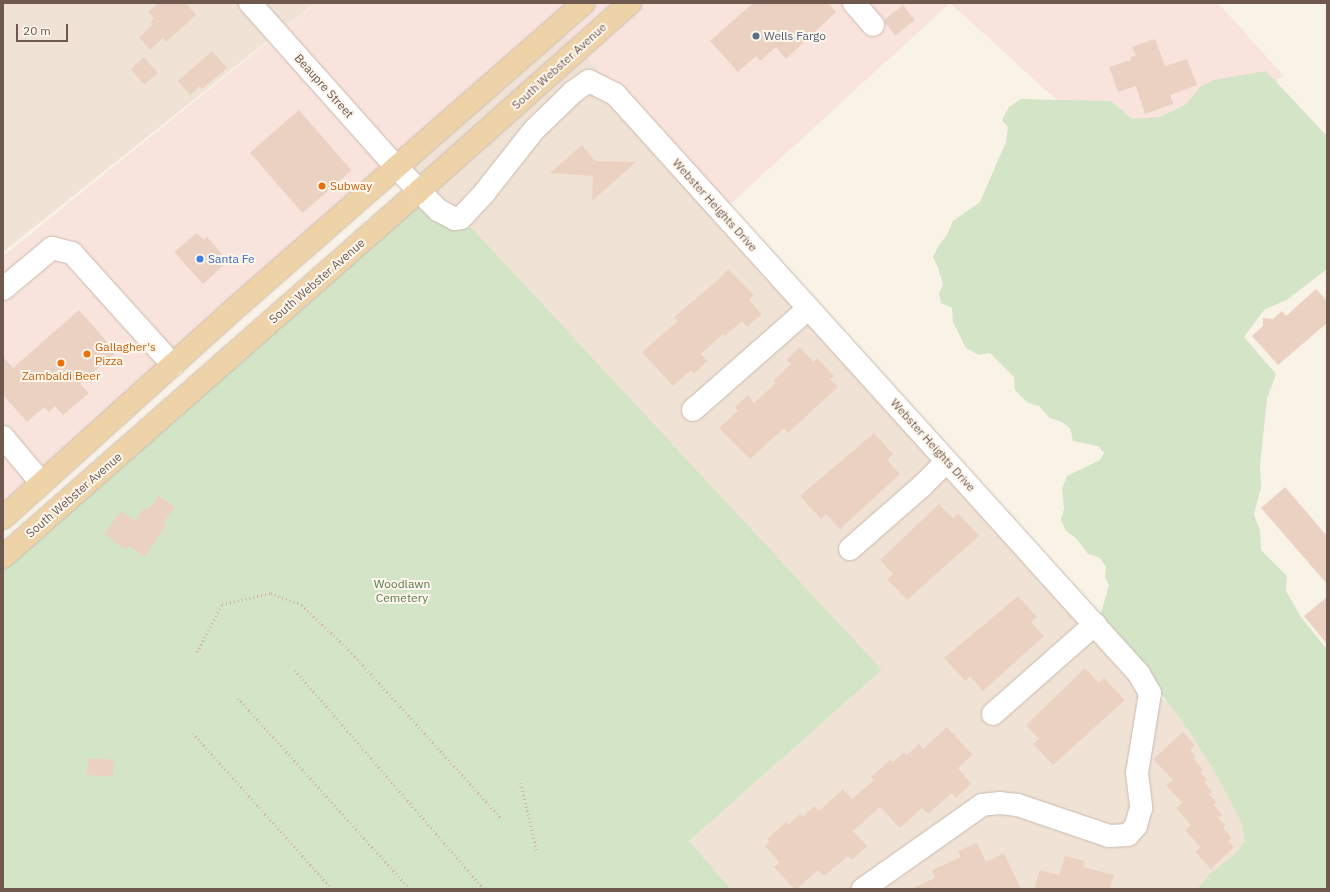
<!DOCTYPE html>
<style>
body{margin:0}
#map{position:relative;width:1330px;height:892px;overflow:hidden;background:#f9f2e7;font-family:"IBM Plex Sans",sans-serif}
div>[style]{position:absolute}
.residential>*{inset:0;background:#f0e3d6}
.commercial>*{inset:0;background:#f8e4dc}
.green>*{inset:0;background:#d4e5c7}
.building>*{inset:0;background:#ebd1c2;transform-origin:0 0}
.path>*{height:2.5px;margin-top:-1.25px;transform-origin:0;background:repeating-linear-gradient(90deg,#d0b5a5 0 1px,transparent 0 4px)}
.roads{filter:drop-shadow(0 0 1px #c9baae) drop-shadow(0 0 1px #c9baae)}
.minor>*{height:22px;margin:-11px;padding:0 11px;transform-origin:11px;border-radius:11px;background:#fff}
.major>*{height:22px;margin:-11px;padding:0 11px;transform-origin:11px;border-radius:11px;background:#efd3a8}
.dots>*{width:11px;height:11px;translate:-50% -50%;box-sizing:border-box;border:2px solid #fdf6ed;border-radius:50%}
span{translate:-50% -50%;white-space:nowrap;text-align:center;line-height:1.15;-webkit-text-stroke:4px #fdf6ed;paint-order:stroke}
.service-label{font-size:12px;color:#4e5e75}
.left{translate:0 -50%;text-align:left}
.street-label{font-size:12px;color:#6f594f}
.food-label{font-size:12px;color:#c56008}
.shop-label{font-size:12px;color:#366cbe}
.park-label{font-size:12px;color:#5a7a4b}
.frame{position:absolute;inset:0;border:4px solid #6f594f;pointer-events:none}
.scale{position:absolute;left:16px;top:24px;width:52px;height:18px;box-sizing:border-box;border:2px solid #6f594f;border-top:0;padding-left:5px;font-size:12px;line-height:14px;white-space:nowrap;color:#6f594f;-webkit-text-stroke:3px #fdf6ed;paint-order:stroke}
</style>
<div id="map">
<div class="residential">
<div style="clip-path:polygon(3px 3px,315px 3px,3px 252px)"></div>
<div style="clip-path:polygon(558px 27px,600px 72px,1150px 693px,1176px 706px,1285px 870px,1252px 889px,731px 889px,689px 841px,882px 670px,397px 168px)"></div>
</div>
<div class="commercial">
<div style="clip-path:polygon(316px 3px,1218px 3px,1283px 75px,1254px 105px,1114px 152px,950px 3px,722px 212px,596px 85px,600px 72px,558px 27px,3px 518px,3px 256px)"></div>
</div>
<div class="green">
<div style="clip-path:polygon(1266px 71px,1327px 136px,1327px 269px,1288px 299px,1264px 310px,1244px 337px,1276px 374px,1267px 399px,1260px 466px,1261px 487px,1254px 514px,1260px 531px,1261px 550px,1287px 576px,1286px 591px,1301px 617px,1325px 647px,1327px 647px,1327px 889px,1197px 889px,1209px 875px,1237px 852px,1245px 841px,1242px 823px,1217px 776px,1197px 743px,1176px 713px,1100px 617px,1109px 585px,1105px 577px,1106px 567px,1100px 558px,1088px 554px,1076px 538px,1066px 531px,1061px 520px,1064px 508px,1062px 489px,1067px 476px,1100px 460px,1104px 453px,1098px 446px,1073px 441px,1070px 428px,1062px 422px,1050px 418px,1039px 406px,1028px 403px,1015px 390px,1014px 377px,990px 353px,979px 355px,966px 348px,953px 322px,952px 308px,941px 303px,939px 293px,943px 285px,938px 267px,933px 257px,939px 245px,947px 235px,953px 221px,980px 202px,1006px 142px,1008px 127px,1002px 120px,1009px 107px,1021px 99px,1111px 101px,1132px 119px,1160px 117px,1185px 105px,1201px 86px,1214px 80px)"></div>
<div style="clip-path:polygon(406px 191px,468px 224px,882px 670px,689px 841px,731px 889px,3px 889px,3px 546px)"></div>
</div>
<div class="building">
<div style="clip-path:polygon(158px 3px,186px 3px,196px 15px,166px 42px,163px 38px,150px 50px,139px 37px,152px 25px,150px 23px,154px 18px,148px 12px)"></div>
<div style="clip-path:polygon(753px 3px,828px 3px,836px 12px,786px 59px,776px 47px,760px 61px,756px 56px,738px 72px,710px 41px)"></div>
<div style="left:903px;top:5px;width:19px;height:25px;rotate:51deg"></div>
<div style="clip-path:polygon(1155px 39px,1165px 66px,1187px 59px,1197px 85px,1170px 95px,1173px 104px,1145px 114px,1136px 86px,1118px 92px,1109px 67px,1131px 60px,1130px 57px,1136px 55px,1132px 47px)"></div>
<div style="clip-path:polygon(212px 51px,227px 68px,202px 89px,200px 86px,190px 95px,178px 81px)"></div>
<div style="left:144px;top:57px;width:21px;height:18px;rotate:49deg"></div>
<div style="left:299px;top:110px;width:80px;height:65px;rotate:49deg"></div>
<div style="clip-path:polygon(582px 145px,595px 161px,636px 162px,592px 201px,593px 176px,550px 173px)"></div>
<div style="clip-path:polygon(197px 233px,204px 240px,207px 237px,222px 254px,219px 257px,225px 264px,203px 284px,174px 252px)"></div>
<div style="clip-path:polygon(728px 269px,754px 295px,749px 300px,762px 314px,747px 327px,742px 321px,725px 336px,723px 334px,701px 354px,707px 361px,694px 374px,691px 370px,673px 386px,642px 352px,678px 321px,674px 317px,718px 280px)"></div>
<div style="clip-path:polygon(1316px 289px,1327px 301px,1327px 323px,1278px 365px,1252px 336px,1263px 326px,1263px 318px,1273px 319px,1282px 311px,1286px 316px)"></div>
<div style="clip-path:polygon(79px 310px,116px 352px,80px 384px,89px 393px,63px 415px,55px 406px,49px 412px,44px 407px,27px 422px,3px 395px,3px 357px,13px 368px)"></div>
<div style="clip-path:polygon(800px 347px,813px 362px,817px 358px,834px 376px,830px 379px,838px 387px,788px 433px,784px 428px,750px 459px,719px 428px,738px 411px,735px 407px,748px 395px,754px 403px,776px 383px,773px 381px,791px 364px,786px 360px)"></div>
<div style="clip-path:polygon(874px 433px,893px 454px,887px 460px,900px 474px,840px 529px,826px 514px,821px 519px,800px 496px)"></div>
<div style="clip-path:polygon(1285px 487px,1327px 536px,1327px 584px,1261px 508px)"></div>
<div style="clip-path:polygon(159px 496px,175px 507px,163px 523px,167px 525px,144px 557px,129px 545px,126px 550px,104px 534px,121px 511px,135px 521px,144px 508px,147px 511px)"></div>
<div style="clip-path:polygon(939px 504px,953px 518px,958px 513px,979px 536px,907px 600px,887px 579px,893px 574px,880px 560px)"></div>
<div style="clip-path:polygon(1018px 596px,1037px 617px,1031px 622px,1044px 636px,983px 691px,970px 676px,965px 681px,944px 658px)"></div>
<div style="clip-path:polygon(1327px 597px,1327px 644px,1304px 616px)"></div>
<div style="clip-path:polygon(1085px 668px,1099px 683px,1104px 678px,1125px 700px,1053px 765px,1033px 744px,1039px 739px,1026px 725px)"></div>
<div style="clip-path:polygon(947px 727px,973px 755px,958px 768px,971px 784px,956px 798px,952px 793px,928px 814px,922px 808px,900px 828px,880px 807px,853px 831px,867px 846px,852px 860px,848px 856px,824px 876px,818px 870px,797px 889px,794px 889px,774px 867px,779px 862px,765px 846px,770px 842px,767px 839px,786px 822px,788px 825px,800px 814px,803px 817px,814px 806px,819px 811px,843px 789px,852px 799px,874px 780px,871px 777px,890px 760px,893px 762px,904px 752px,907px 755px,919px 744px,923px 749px)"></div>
<div style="clip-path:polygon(1183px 732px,1195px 745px,1190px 750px,1196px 757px,1194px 759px,1203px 770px,1200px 772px,1207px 779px,1204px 782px,1212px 792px,1209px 794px,1216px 802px,1214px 805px,1222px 815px,1218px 818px,1225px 825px,1223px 828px,1232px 838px,1228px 841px,1234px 847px,1211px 869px,1195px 852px,1200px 847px,1185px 830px,1191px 825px,1176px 808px,1182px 803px,1166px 785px,1173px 780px,1153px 759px)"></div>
<div style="left:88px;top:758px;width:26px;height:17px;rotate:4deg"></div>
<div style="clip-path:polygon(977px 843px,986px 862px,1004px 853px,1021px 889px,910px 889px,935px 878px,932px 870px,961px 857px,958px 851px)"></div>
<div style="clip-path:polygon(1065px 856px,1085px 861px,1083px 867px,1114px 875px,1110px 889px,1034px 889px,1040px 870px,1059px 875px)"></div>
</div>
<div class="path">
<div style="left:197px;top:652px;width:54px;rotate:-62.5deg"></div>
<div style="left:222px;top:604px;width:50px;rotate:-12.7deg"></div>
<div style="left:271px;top:593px;width:33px;rotate:21deg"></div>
<div style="left:302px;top:605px;width:69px;rotate:43.8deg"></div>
<div style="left:352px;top:653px;width:222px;rotate:47.9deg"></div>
<div style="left:295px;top:670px;width:289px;rotate:49.2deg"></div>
<div style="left:238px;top:698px;width:257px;rotate:48deg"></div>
<div style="left:193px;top:733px;width:209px;rotate:48.3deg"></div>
<div style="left:521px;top:783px;width:71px;rotate:76.9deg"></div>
</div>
<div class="roads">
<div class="minor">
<div style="left:250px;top:3px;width:221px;rotate:48.3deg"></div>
<div style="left:397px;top:168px;width:59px;rotate:45.7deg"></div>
<div style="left:438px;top:210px;width:19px;rotate:28deg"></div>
<div style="left:455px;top:219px;width:6px;rotate:-9deg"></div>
<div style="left:461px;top:218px;width:35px;rotate:-47deg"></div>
<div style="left:485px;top:192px;width:79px;rotate:-51.7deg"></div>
<div style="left:534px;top:130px;width:54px;rotate:-44.3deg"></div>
<div style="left:573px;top:92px;width:19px;rotate:-35deg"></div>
<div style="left:589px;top:81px;width:29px;rotate:27deg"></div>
<div style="left:615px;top:94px;width:782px;rotate:47.9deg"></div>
<div style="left:1139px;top:674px;width:22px;rotate:60deg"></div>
<div style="left:1150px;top:693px;width:81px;rotate:99.2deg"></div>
<div style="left:1137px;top:773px;width:35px;rotate:83deg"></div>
<div style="left:1141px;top:808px;width:19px;rotate:106deg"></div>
<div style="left:1136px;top:826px;width:12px;rotate:132deg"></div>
<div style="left:1128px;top:835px;width:19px;rotate:177deg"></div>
<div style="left:1109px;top:836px;width:96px;rotate:-161.2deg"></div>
<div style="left:1018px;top:805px;width:18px;rotate:-174deg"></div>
<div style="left:1000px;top:803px;width:18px;rotate:174deg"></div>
<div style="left:982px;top:805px;width:146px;rotate:144.8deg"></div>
<div style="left:854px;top:3px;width:29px;rotate:49deg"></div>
<div style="left:3px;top:289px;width:64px;rotate:-39.9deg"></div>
<div style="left:52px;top:248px;width:21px;rotate:14deg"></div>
<div style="left:72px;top:253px;width:151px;rotate:48deg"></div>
<div style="left:693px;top:410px;width:154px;rotate:-41.3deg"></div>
<div style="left:3px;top:437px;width:48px;rotate:50deg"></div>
<div style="left:34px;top:474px;width:12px;rotate:35deg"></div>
<div style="left:850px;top:549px;width:96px;rotate:-41.2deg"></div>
<div style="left:922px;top:486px;width:35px;rotate:-45deg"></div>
<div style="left:993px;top:714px;width:136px;rotate:-41.4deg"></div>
</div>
<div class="major">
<div style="left:3px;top:518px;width:319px;rotate:-42.1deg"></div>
<div style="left:240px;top:304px;width:457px;rotate:-41.2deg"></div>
<div style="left:3px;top:557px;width:554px;rotate:-41.34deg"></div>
<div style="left:419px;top:191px;width:283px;rotate:-41.7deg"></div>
</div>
</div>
<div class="dots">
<div style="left:756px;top:36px;background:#5c6f8a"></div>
<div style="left:322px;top:186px;background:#e8710a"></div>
<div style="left:200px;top:259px;background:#3f7fe0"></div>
<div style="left:87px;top:354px;background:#e8710a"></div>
<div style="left:61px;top:363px;background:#e8710a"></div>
</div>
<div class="service-label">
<span class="left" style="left:764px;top:36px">Wells Fargo</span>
</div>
<div class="street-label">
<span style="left:559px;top:66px;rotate:-42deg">South Webster Avenue</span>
<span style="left:324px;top:86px;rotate:48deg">Beaupre Street</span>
<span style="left:715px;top:205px;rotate:48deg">Webster Heights Drive</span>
<span style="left:317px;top:281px;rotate:-41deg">South Webster Avenue</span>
<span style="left:933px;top:445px;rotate:48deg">Webster Heights Drive</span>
<span style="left:74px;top:495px;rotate:-41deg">South Webster Avenue</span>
</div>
<div class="food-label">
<span class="left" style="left:330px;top:186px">Subway</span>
<span class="left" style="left:95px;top:354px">Gallagher's<br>Pizza</span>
<span style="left:61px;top:376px">Zambaldi Beer</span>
</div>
<div class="shop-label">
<span class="left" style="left:208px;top:259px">Santa Fe</span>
</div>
<div class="park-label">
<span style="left:402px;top:591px">Woodlawn<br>Cemetery</span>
</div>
<div class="frame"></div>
<div class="scale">20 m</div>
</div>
